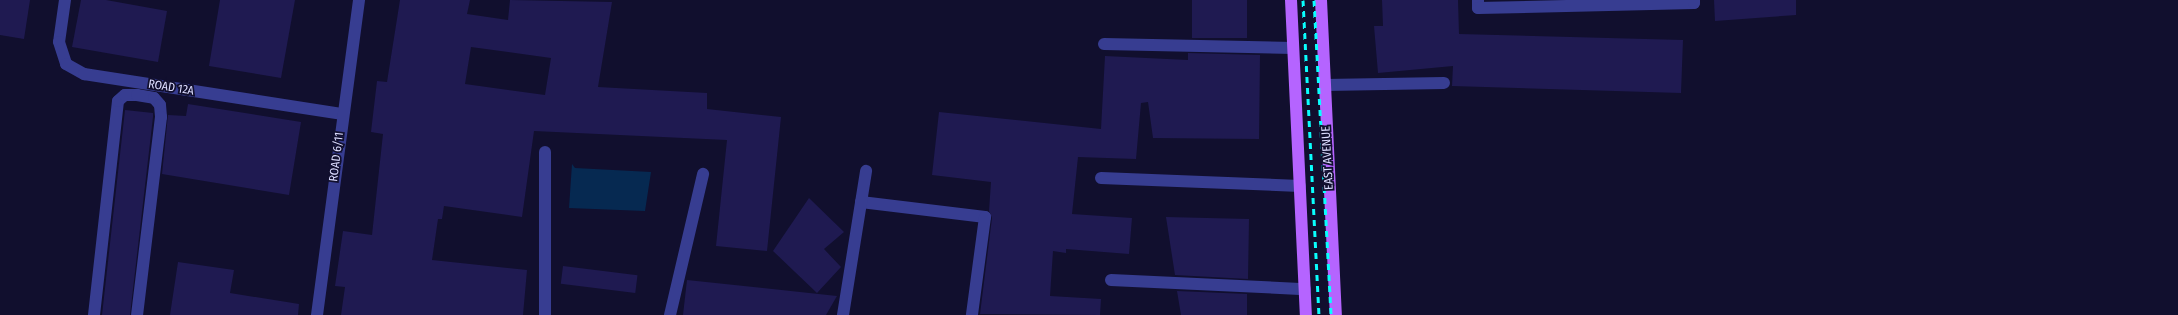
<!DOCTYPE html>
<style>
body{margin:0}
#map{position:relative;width:2178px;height:315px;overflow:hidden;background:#110f2e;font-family:"Fira Sans Condensed",sans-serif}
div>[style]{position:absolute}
.water>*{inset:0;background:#062951}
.building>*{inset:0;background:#1f1a51;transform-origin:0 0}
.minor>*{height:12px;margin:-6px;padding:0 6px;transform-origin:6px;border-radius:6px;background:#373d91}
.major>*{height:12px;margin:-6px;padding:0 6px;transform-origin:6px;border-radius:6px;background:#b564ff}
.rail>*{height:3px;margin-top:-1.5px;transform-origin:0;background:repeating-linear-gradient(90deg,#09fffe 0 6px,transparent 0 11px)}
span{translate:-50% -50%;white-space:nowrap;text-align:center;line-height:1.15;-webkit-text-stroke:3.5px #110f2e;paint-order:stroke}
.street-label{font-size:12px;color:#ddf}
</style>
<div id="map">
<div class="water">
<div style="clip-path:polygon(572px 164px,575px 168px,651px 172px,645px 211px,569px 208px)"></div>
</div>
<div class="building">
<div style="clip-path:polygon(0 0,30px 0,24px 39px,0 35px)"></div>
<div style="clip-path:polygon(81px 0,106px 0,167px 11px,158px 62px,72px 47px)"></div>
<div style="clip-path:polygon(220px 0,295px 0,281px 78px,209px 66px)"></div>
<div style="clip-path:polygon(evenodd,400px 0,470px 0,467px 14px,508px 20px,510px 0,612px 2px,598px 87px,707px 93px,707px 109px,781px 117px,767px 251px,716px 246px,727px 140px,534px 131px,522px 217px,444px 206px,442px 219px,438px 219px,432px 260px,527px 270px,523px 315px,341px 315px,345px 287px,335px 286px,343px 231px,372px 235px,383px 134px,371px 132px,377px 81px,387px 82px,400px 0,471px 47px,551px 58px,545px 95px,465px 84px,471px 47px)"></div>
<div style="left:1192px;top:0;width:55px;height:38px"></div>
<div style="clip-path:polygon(1382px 0,1458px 0,1459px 34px,1683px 40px,1681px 93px,1452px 86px,1453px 66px,1378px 73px,1374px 26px,1383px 26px)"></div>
<div style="clip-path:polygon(1714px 0,1796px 0,1796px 15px,1715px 21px)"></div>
<div style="clip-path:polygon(1188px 53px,1260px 55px,1259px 139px,1153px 138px,1148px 102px,1141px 103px,1136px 159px,1078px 157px,1072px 214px,1132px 218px,1129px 254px,1066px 249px,1066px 253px,1053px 251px,1050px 296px,1101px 299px,1100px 315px,980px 314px,992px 218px,989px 211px,991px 182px,932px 175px,939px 112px,1101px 129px,1105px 56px,1188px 60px)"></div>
<div style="clip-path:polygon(188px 104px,301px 122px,289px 195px,162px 174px,168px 115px,186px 116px)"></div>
<div style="clip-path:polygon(125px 110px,153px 113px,153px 117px,130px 315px,102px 315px)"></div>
<div style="clip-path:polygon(809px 198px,844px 232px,824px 249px,841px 267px,817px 293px,773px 251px)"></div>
<div style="clip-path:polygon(1166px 217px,1249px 219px,1248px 279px,1175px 275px)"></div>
<div style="clip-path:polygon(178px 262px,234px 270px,230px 293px,299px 304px,298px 315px,170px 315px)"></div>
<div style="left:563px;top:266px;width:75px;height:18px;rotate:7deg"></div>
<div style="clip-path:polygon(687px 280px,763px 288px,837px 296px,826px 315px,683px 315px)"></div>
<div style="clip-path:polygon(1177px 291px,1247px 294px,1247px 315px,1181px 315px)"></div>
</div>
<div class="minor">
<div style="left:65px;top:0;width:42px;rotate:98.1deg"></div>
<div style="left:59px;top:42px;width:23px;rotate:72deg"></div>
<div style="left:66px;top:64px;width:21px;rotate:29deg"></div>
<div style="left:84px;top:74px;width:262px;rotate:8.8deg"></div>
<div style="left:1478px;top:0;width:8px;rotate:90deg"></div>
<div style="left:1478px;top:8px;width:216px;rotate:-1.3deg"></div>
<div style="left:1694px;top:3px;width:3px;rotate:-90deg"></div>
<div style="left:1104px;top:44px;width:189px;rotate:1.2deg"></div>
<div style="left:1325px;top:85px;width:119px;rotate:-1deg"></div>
<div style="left:545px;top:152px;width:163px;rotate:90deg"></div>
<div style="left:1101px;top:178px;width:199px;rotate:2.3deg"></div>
<div style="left:861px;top:202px;width:125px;rotate:6.9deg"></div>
<div style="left:985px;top:217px;width:99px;rotate:97.6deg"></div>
<div style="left:1111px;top:280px;width:194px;rotate:2.7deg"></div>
<div style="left:94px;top:315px;width:215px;rotate:-83.6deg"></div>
<div style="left:118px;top:101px;width:9px;rotate:-41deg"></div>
<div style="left:125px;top:95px;width:12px"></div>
<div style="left:137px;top:95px;width:17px;rotate:10deg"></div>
<div style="left:154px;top:98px;width:9px;rotate:49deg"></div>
<div style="left:160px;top:105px;width:12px;rotate:85deg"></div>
<div style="left:161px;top:117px;width:199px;rotate:96.9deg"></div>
<div style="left:317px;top:315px;width:318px;rotate:-82.4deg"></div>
<div style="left:670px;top:315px;width:145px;rotate:-76.8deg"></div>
<div style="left:843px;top:315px;width:146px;rotate:-80.9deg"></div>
</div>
<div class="major">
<div style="left:1291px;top:0;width:315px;rotate:87.3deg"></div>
<div style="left:1321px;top:0;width:315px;rotate:87.3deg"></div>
</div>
<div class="rail">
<div style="left:1303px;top:0;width:315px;rotate:87.1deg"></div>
<div style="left:1314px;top:0;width:315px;rotate:86.9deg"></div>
</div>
<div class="street-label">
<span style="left:171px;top:88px;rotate:9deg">ROAD 12A</span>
<span style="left:337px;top:157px;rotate:-83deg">ROAD 6/11</span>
<span style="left:1328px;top:158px;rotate:-93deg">EAST AVENUE</span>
</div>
</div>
